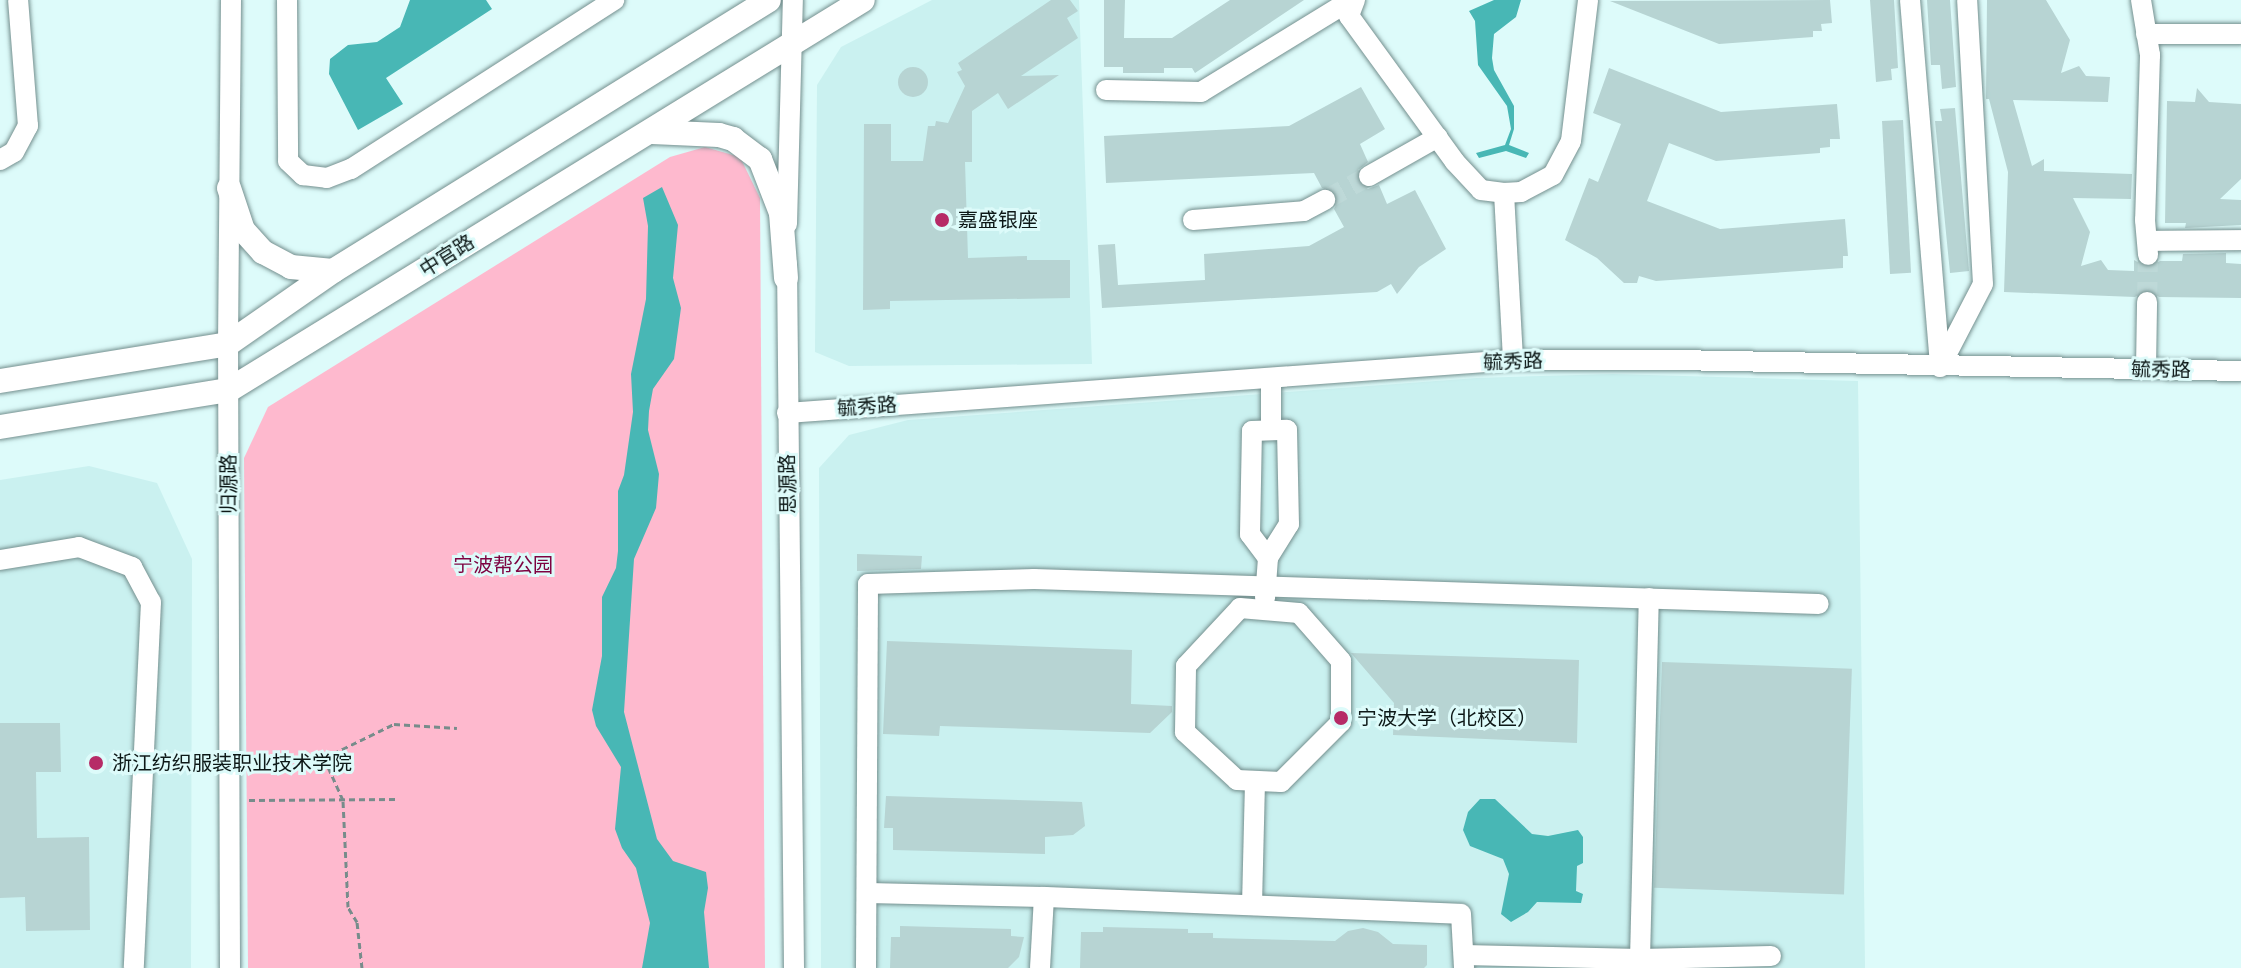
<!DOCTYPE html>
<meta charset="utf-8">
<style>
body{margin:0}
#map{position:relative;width:2241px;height:968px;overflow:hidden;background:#ddfbfa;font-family:"DM Sans","Noto Sans SC",sans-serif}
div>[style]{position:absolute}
.built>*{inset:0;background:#caf1f0}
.green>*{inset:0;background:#feb9ce}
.water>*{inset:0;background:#48b7b5}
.building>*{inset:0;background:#b7d4d3;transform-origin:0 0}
.round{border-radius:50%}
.minor-tunnel>*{height:20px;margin-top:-10px;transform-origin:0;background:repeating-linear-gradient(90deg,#bed9d8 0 20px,transparent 0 30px)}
.path>*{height:3px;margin-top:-1.5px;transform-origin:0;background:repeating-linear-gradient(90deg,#778c8b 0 6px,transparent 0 10px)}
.roads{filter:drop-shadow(0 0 2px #748f8e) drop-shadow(0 0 2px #748f8e)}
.minor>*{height:20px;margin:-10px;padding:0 10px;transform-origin:10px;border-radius:10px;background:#fff}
.major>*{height:24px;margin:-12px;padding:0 12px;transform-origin:12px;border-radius:12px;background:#fff}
.dots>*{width:22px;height:22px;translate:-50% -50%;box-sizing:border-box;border:4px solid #ddfbfa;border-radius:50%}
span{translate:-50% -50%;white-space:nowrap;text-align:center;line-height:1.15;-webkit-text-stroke:6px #ddfbfa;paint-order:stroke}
.poi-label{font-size:20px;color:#0d1817}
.left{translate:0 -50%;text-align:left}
.street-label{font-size:20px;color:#0d1817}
.park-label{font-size:20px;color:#7d0241}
</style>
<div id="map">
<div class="built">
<div style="clip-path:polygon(932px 0,1079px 0,1092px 364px,849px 366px,815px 352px,817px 85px,841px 47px)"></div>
<div style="clip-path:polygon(1613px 374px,1858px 381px,1865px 968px,821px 968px,819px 468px,849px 435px,908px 420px,1477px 378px)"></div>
<div style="clip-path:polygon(89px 466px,157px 483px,192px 559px,191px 968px,0 968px,0 480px)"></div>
</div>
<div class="green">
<div style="clip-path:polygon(705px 147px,740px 157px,760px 198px,765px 968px,248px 968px,244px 458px,268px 407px,670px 157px)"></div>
</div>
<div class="water">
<div style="clip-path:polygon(410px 0,486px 0,492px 9px,386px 78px,403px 104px,358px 130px,329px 74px,330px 59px,348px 45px,377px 42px,400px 27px)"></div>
<div style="clip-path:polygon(1494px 0,1521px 0,1516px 17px,1494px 34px,1492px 58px,1494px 70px,1514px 106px,1514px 129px,1509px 145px,1529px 153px,1526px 158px,1506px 151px,1479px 158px,1476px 153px,1505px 145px,1511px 129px,1507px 106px,1478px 65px,1475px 21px,1469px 11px)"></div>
<div style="clip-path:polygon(662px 187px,678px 225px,673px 278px,681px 308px,674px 359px,653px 389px,649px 411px,648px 430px,659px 474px,656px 508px,634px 559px,624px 712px,657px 839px,673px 861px,706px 872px,708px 888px,704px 912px,709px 968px,642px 968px,650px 923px,636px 868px,622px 848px,615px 829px,621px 767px,596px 726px,592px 710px,602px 656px,602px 597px,616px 568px,618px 551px,618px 491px,624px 475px,633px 412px,631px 374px,646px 299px,648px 226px,643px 198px)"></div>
<div style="clip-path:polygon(1480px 799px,1495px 799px,1532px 834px,1548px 836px,1578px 830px,1583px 837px,1583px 863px,1577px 866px,1576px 891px,1583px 894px,1581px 903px,1537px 902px,1528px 912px,1511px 922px,1501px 914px,1509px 874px,1503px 859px,1470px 846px,1463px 830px,1468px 812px)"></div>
</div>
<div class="building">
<div style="clip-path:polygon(1051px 0,1070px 0,1078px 11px,1067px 18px,1078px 38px,1021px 76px,1059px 75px,1008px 109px,998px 93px,972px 111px,972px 162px,965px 162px,968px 258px,1027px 256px,1027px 260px,1070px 260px,1070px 298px,890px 301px,890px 309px,863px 310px,864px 124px,891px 124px,891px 161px,923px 161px,928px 126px,935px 126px,936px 121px,948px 123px,965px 86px,957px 72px,962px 70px,958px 63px)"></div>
<div style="clip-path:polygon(1104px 0,1125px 0,1124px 38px,1172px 38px,1230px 0,1304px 0,1195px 73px,1192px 68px,1164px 68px,1164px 73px,1123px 73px,1123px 67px,1104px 67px)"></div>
<div style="clip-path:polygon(1830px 0,1832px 23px,1821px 24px,1822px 31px,1813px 31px,1813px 37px,1719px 44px,1610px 1px)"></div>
<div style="clip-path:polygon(1870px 0,1894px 0,1898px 68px,1891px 69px,1892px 80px,1876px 82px)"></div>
<div style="clip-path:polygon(1927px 0,1950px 0,1956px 87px,1942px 89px,1940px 65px,1931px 65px)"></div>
<div style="clip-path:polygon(1987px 0,2046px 0,2070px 40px,2061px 73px,2079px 66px,2086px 76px,2110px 77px,2108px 102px,2013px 100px,2032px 166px,2044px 159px,2044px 171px,2132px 174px,2131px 199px,2073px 198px,2090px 232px,2081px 266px,2101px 260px,2108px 270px,2134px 271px,2134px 260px,2148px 268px,2160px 261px,2182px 261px,2183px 254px,2226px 253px,2226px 263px,2241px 264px,2241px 298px,2159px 297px,2148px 289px,2135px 297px,2004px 292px,2008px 172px,1989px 99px,1986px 99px)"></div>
<div class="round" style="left:898px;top:67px;width:30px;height:30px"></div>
<div style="clip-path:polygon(1609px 68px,1721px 112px,1837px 104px,1840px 139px,1830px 139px,1830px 147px,1820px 148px,1820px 153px,1716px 161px,1669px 143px,1647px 201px,1720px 229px,1845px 219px,1848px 256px,1843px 256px,1843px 268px,1656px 281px,1639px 276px,1637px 283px,1624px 283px,1597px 258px,1565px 240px,1589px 178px,1598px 182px,1621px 124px,1593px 113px)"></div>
<div style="clip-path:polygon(1361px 87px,1385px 129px,1360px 144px,1368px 162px,1358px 170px,1357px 182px,1368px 189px,1379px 185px,1387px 204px,1415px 190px,1446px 249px,1419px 267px,1397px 294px,1391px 284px,1377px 292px,1102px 308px,1098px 245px,1115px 244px,1118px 285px,1205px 280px,1204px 254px,1309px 246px,1344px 227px,1334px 209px,1338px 201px,1336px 193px,1322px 188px,1314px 173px,1106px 183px,1104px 136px,1289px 126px)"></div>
<div style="clip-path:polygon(2197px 88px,2209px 102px,2241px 104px,2241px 179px,2220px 199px,2241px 200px,2241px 225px,2185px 228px,2186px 223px,2165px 223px,2167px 101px,2195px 102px)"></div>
<div style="clip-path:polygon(1955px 108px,1969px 271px,1950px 273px,1935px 121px,1942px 121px,1940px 109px)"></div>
<div style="left:1903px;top:120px;width:153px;height:21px;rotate:87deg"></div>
<div style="clip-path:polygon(857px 554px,922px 556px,921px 569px,857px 571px)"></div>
<div style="clip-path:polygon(887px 641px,1132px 650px,1131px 704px,1172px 706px,1172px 712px,1150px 733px,940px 726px,939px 736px,883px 734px)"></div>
<div style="clip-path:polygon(1351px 653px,1579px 660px,1577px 743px,1393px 735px,1394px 703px)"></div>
<div style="left:1662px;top:662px;width:190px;height:226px;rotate:2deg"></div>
<div style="clip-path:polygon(0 723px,60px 723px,61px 772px,36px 772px,37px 838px,89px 837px,90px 930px,26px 931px,25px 897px,0 898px)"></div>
<div style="clip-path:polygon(886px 796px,1082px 802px,1085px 826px,1073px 835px,1045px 837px,1045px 854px,893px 850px,893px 828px,884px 828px)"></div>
<div style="clip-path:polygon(900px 926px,1011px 929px,1011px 936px,1024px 937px,1019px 957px,1008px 968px,890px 968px,891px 937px,900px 937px)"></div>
<div style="clip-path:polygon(1103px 927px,1188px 929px,1188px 933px,1213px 933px,1213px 938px,1335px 941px,1348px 931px,1363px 928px,1378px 932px,1393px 944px,1427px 945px,1427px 965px,1424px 968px,1080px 968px,1081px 932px,1103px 932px)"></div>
</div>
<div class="minor-tunnel">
<div style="left:1325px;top:200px;width:50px;rotate:-28.6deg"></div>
<div style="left:2147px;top:302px;width:47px;rotate:-88.8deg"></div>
</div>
<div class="path">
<div style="left:249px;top:800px;width:148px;rotate:-0.4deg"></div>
<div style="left:362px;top:968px;width:46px;rotate:-96.2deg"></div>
<div style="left:357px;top:922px;width:17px;rotate:-121deg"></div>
<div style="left:348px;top:907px;width:107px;rotate:-92.7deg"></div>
<div style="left:343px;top:800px;width:46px;rotate:-114.3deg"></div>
<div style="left:324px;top:758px;width:78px;rotate:-25.9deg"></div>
<div style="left:394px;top:724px;width:63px;rotate:3.6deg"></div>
</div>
<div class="roads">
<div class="minor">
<div style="left:287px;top:0;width:161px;rotate:89.6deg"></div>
<div style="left:288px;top:161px;width:21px;rotate:43deg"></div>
<div style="left:303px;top:175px;width:24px;rotate:7deg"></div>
<div style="left:327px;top:178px;width:26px;rotate:-21deg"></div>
<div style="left:351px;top:169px;width:313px;rotate:-32.7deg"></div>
<div style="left:1355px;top:0;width:17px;rotate:111deg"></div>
<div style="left:1349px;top:16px;width:180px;rotate:54deg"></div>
<div style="left:1455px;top:162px;width:38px;rotate:47deg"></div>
<div style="left:1481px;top:190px;width:23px;rotate:7deg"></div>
<div style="left:1504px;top:193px;width:17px;rotate:-3deg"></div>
<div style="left:1521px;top:192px;width:36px;rotate:-28deg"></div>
<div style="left:1553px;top:175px;width:38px;rotate:-62deg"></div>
<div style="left:1571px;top:141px;width:142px;rotate:-83.1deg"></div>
<div style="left:1910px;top:0;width:368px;rotate:85.3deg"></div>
<div style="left:2141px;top:0;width:56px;rotate:80.7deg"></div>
<div style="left:2150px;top:55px;width:165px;rotate:91.7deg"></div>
<div style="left:2145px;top:220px;width:35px;rotate:85deg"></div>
<div style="left:2146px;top:34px;width:95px"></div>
<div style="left:1106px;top:90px;width:95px;rotate:1.2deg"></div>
<div style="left:1201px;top:92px;width:176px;rotate:-31.5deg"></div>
<div style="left:0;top:160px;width:16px;rotate:-30deg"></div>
<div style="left:14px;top:152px;width:30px;rotate:-62deg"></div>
<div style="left:28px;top:126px;width:126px;rotate:-94.5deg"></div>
<div style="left:1369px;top:176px;width:79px;rotate:-29.5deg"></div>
<div style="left:1504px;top:193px;width:167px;rotate:86.9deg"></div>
<div style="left:1193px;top:220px;width:111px;rotate:-4.6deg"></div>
<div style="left:1304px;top:211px;width:24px;rotate:-28deg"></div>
<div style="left:787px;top:224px;width:224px;rotate:-88.5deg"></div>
<div style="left:2148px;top:241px;width:93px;rotate:-0.6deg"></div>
<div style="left:787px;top:264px;width:704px;rotate:89.43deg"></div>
<div style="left:1940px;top:367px;width:93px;rotate:-62.6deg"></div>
<div style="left:1983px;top:284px;width:284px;rotate:-93.2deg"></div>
<div style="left:2146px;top:369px;width:67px;rotate:-89.1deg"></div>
<div style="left:787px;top:413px;width:728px;rotate:-4.18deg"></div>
<div style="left:1513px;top:360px;width:162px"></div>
<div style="left:1675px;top:360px;width:566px;rotate:1.11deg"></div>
<div style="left:1271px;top:430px;width:51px;rotate:-90deg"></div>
<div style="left:0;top:560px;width:80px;rotate:-9.3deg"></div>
<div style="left:79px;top:547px;width:57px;rotate:20.7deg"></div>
<div style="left:132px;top:567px;width:40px;rotate:62deg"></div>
<div style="left:151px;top:602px;width:366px;rotate:92.7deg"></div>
<div style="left:1265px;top:598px;width:40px;rotate:-85.7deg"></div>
<div style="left:1268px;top:558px;width:30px;rotate:-127deg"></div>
<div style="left:1250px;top:534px;width:103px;rotate:-88.9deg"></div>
<div style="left:1252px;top:431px;width:35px;rotate:-2deg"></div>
<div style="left:1287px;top:430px;width:94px;rotate:88.8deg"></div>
<div style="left:1289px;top:524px;width:40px;rotate:122deg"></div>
<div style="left:1240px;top:608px;width:59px;rotate:4.8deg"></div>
<div style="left:1299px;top:613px;width:64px;rotate:48.8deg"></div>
<div style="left:1341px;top:661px;width:61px;rotate:90deg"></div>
<div style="left:1341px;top:722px;width:85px;rotate:135deg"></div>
<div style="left:1281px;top:782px;width:44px;rotate:-177.4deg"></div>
<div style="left:1237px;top:780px;width:71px;rotate:-137.3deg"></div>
<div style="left:1185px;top:732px;width:66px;rotate:-89.1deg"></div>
<div style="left:1186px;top:666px;width:79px;rotate:-47deg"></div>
<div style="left:867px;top:893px;width:177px;rotate:1.3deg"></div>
<div style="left:1252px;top:905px;width:124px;rotate:-88.6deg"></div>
<div style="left:1464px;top:955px;width:176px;rotate:1.3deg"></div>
<div style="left:1640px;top:959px;width:131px;rotate:-1.3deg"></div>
<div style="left:1640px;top:959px;width:361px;rotate:-88.6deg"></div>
<div style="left:230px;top:968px;width:624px;rotate:-90.18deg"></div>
<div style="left:228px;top:344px;width:344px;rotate:-89.5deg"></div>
<div style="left:866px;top:968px;width:384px;rotate:-89.7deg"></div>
<div style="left:868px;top:584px;width:166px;rotate:-1.7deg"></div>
<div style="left:1034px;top:579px;width:785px;rotate:1.82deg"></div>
<div style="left:1040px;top:968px;width:71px;rotate:-86.8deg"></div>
<div style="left:1044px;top:897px;width:417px;rotate:2.3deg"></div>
<div style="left:1461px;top:914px;width:54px;rotate:86.8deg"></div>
</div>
<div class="major">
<div style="left:652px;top:132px;width:67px;rotate:2.6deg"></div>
<div style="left:719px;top:135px;width:15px;rotate:16deg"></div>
<div style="left:733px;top:139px;width:34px;rotate:37deg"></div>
<div style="left:760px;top:159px;width:58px;rotate:68.7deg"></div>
<div style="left:781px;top:213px;width:65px;rotate:85.6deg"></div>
<div style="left:229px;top:188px;width:44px;rotate:71.6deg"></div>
<div style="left:243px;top:230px;width:30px;rotate:48deg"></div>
<div style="left:263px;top:252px;width:32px;rotate:28deg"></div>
<div style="left:291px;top:267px;width:42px;rotate:5.4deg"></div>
<div style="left:0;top:381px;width:231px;rotate:-9.2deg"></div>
<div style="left:228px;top:344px;width:128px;rotate:-34.8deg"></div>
<div style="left:333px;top:271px;width:513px;rotate:-31.86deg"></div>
<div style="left:0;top:427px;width:232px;rotate:-9.2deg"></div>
<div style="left:229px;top:390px;width:744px;rotate:-31.6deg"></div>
</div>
</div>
<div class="dots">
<div style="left:942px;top:220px;background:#b62b67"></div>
<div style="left:1341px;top:718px;background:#b62b67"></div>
<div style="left:96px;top:763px;background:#b62b67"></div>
</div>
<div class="poi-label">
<span class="left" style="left:958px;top:220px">嘉盛银座</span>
<span class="left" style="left:1357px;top:718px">宁波大学（北校区）</span>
<span class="left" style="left:112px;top:763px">浙江纺织服装职业技术学院</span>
</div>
<div class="street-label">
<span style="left:447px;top:256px;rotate:-32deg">中官路</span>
<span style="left:1513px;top:362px;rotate:-2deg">毓秀路</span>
<span style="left:2161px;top:370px;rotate:1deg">毓秀路</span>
<span style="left:867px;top:407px;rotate:-4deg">毓秀路</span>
<span style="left:229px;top:484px;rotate:-90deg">归源路</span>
<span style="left:788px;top:484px;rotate:-91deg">思源路</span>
</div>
<div class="park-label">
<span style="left:503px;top:565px">宁波帮公园</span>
</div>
</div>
